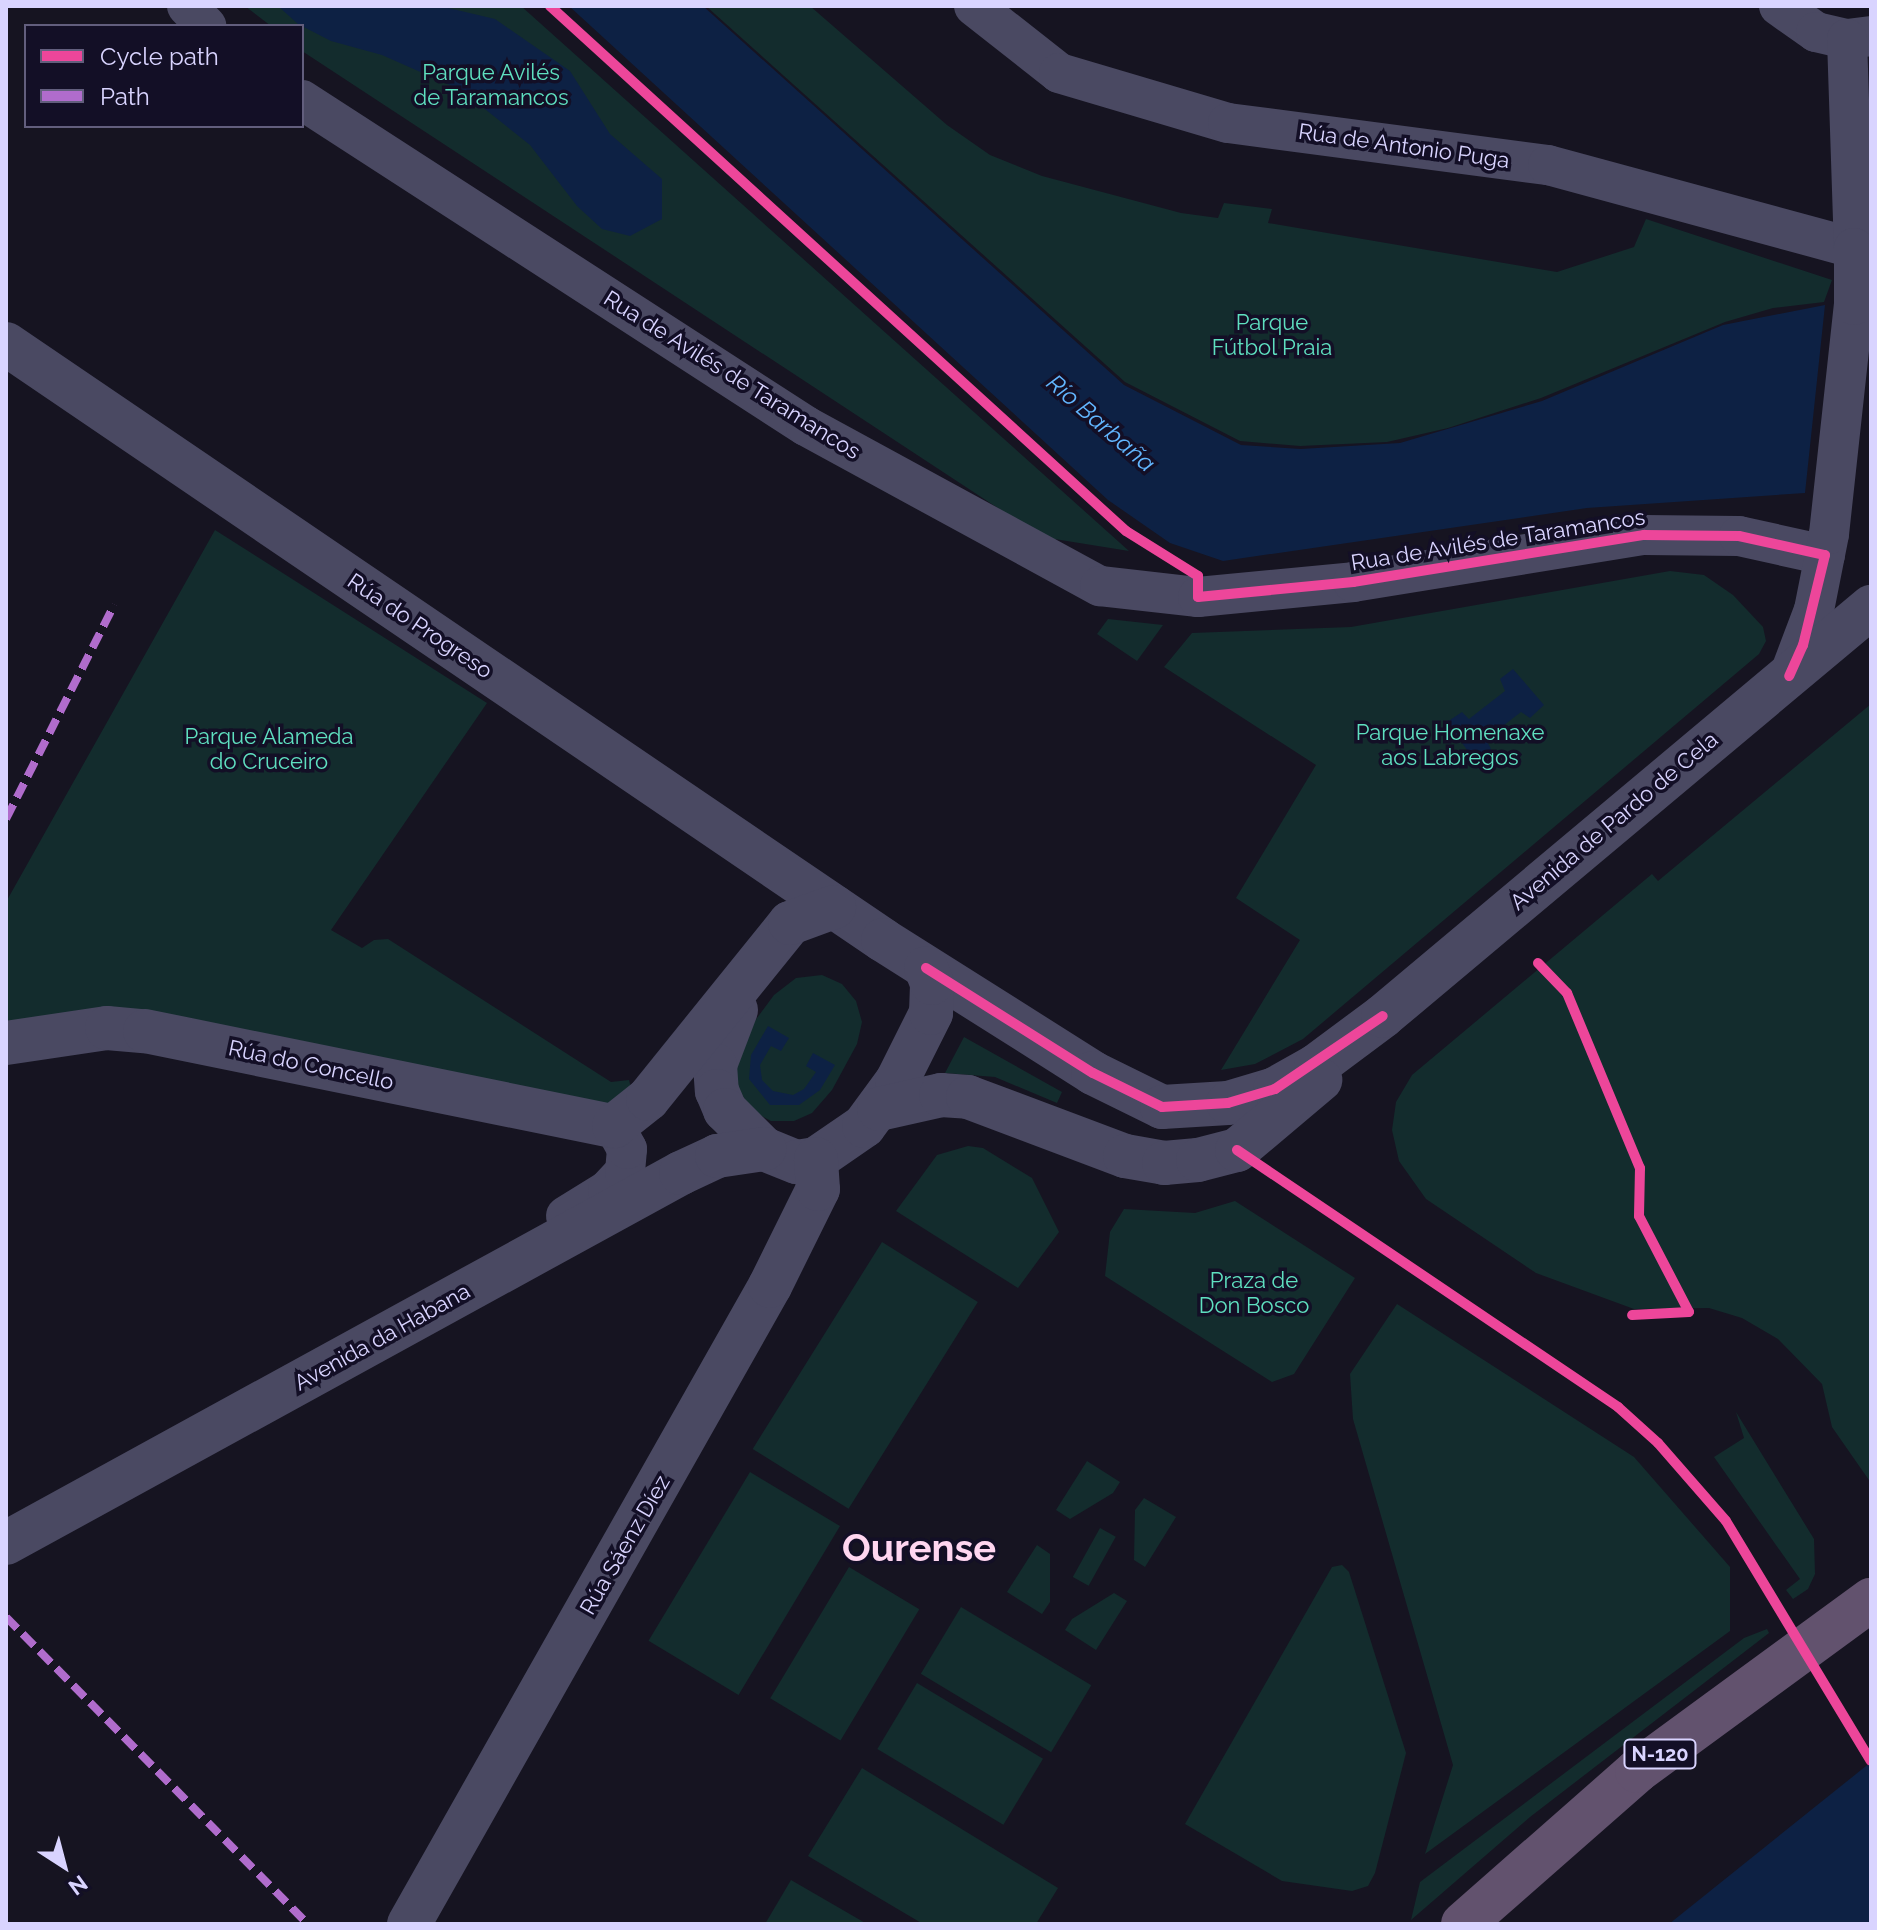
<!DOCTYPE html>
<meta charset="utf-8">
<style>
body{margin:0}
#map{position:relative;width:1877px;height:1930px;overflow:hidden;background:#161421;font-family:Raleway,sans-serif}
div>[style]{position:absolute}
.green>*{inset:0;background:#132c2d;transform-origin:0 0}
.water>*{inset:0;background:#0d2144}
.minor>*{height:40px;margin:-20px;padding:0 20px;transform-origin:20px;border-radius:20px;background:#4a4962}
.tertiary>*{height:44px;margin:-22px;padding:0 22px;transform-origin:22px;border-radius:22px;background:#4a4962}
.trunk>*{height:44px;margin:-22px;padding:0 22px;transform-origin:22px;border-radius:22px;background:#62526e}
.quiet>*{height:8px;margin-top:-4px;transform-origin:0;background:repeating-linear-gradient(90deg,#b06ccc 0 16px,transparent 0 24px)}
.cycleway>*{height:10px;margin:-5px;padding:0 5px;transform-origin:5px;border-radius:5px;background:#ed469a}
span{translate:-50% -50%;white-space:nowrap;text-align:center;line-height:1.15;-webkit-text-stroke:7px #130f26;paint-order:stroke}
.shield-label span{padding:2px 6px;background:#130f26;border:2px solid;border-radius:6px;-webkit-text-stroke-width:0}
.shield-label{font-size:20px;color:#d9d4ff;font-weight:700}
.park-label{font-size:22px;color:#5fe0c0}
.street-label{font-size:22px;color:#d9d4ff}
.water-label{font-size:24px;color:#62b6ff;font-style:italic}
.town-label{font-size:38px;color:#ffd6f0;font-weight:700}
.frame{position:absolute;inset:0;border:8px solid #d9d4ff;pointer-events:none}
.legend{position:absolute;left:24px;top:24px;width:280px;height:104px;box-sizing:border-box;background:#130f26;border:2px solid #625e7d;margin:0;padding:10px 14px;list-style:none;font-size:24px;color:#d9d4ff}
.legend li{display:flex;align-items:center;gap:16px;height:40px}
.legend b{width:40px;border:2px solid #625e7d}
.north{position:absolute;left:24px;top:1826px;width:80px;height:80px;-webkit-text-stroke:6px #130f26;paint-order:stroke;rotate:144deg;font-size:22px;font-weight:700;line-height:32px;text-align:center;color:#d9d4ff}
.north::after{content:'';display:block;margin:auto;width:28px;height:36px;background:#d9d4ff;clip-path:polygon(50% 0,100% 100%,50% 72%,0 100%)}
</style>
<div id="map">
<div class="green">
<div style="clip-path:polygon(245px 6px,521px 6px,1129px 551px,1042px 537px,302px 51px,302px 26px,271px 26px)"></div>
<div style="clip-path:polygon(706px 6px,810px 6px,947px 125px,990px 155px,1042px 176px,1181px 213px,1218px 218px,1224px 203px,1272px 209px,1268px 223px,1557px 272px,1634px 247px,1646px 219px,1832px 280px,1824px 302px,1773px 308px,1725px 322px,1541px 398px,1448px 428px,1387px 442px,1300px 446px,1240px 441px,1125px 382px)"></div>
<div style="clip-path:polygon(215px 530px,487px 703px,331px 930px,362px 948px,374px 940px,388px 939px,611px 1082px,629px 1080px,631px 1088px,615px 1108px,6px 1027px,6px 902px)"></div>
<div style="clip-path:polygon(1670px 571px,1704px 575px,1733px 595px,1763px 627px,1766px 641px,1759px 654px,1303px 1039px,1255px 1064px,1221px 1070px,1300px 940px,1236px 898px,1316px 765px,1164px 667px,1192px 633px,1351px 627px)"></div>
<div style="clip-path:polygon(1108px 619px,1163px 625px,1137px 661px,1097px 634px)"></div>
<div style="clip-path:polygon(1871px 704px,1871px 1483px,1832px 1427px,1822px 1384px,1778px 1339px,1742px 1318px,1709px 1308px,1634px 1309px,1536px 1273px,1426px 1199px,1399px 1161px,1392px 1130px,1396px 1102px,1412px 1075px,1652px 874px,1658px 881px)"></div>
<div style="clip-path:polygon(822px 975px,842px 984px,856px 1001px,862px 1022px,857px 1044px,832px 1090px,812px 1113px,794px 1121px,771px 1121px,754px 1112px,739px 1091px,735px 1069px,754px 1022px,774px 995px,796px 978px)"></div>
<div style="clip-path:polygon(964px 1037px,1062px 1092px,1057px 1103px,995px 1077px,945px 1073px)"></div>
<div style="clip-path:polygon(968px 1146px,983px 1148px,1032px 1178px,1059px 1232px,1018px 1288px,896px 1211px,937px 1155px)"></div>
<div style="clip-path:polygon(1235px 1201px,1355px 1278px,1294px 1374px,1272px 1382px,1105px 1276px,1110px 1232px,1124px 1209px,1195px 1213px)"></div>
<div style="left:882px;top:1242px;width:113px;height:244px;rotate:32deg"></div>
<div style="clip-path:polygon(1397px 1304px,1634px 1457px,1730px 1567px,1730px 1631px,1425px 1854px,1453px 1765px,1353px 1419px,1350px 1374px)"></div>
<div style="clip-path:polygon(1736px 1412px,1814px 1539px,1815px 1574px,1808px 1589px,1793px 1599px,1786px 1590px,1800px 1579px,1714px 1457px,1744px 1438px)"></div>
<div style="clip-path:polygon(1087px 1461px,1120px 1482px,1113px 1493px,1070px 1519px,1056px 1510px)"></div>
<div style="left:750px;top:1472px;width:105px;height:197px;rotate:31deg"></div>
<div style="clip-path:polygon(1144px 1498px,1176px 1517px,1145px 1567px,1134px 1560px,1135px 1510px)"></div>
<div style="left:1100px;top:1528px;width:18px;height:56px;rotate:29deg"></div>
<div style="clip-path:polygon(1037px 1545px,1050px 1554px,1050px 1602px,1042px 1614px,1007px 1592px)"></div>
<div style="clip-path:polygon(1342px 1565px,1349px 1572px,1406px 1753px,1375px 1873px,1368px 1886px,1352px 1891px,1282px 1881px,1185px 1824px,1332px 1567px)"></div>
<div style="left:849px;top:1567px;width:82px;height:153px;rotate:31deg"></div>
<div style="clip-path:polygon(1114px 1593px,1127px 1601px,1096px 1650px,1065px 1630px,1072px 1619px)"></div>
<div style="left:961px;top:1607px;width:152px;height:78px;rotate:31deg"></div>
<div style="clip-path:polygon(1767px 1629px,1769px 1633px,1530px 1817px,1411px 1920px,1420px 1882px,1744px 1638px)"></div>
<div style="left:917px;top:1683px;width:147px;height:77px;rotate:31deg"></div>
<div style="clip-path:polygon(862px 1768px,1058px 1888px,1036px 1924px,923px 1924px,808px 1856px)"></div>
<div style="clip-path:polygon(791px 1880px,867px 1924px,765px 1924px)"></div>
</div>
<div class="water">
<div style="clip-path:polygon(278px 6px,440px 6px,495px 19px,570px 71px,610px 134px,662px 179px,662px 219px,630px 236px,602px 229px,577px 206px,530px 145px,461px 90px,382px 55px,331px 41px,298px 24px)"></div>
<div style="clip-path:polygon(569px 6px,703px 6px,1124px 385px,1241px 445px,1301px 449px,1400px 443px,1542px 401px,1723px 325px,1825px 305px,1805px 493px,1587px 508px,1223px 561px,1170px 543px,1108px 500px)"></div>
<div style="clip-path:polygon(1513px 669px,1544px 705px,1530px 718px,1521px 712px,1486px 739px,1491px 749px,1475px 761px,1447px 722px,1462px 712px,1469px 719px,1505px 691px,1500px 679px)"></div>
<div style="clip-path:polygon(768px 1026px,789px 1038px,781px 1051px,771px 1046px,760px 1065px,762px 1080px,773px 1091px,793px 1095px,804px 1089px,816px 1072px,806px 1066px,813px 1053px,835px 1065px,820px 1090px,799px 1105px,770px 1105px,749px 1079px,751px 1055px)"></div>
<div style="clip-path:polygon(1871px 1762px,1871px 1924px,1669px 1924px)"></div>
</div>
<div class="minor">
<div style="left:187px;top:6px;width:28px;rotate:46deg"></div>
<div style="left:974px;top:6px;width:108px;rotate:38.2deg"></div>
<div style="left:1059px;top:73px;width:176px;rotate:16.5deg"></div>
<div style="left:1228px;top:123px;width:323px;rotate:7.5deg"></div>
<div style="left:1548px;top:165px;width:317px;rotate:15.2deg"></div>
<div style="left:1854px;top:248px;width:17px;rotate:-3deg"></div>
<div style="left:1779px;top:6px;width:45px;rotate:35.1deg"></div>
<div style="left:1816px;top:32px;width:32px;rotate:13deg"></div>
<div style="left:1847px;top:39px;width:24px;rotate:-7deg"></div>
<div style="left:1847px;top:39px;width:209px;rotate:88.1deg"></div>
<div style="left:1854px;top:248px;width:23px;rotate:52deg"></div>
<div style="left:302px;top:100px;width:600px;rotate:32.9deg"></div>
<div style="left:806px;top:426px;width:335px;rotate:28.6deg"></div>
<div style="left:1100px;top:586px;width:99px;rotate:6.4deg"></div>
<div style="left:1198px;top:597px;width:156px;rotate:-5.5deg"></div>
<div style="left:1353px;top:582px;width:295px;rotate:-9.2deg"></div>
<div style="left:1644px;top:535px;width:95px;rotate:0.6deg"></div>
<div style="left:1739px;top:536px;width:88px;rotate:12.5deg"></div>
<div style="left:1789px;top:676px;width:71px;rotate:-69.3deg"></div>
<div style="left:1814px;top:610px;width:77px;rotate:-78.8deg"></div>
<div style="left:1829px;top:534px;width:230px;rotate:-83.8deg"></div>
<div style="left:1854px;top:305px;width:57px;rotate:-90deg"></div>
<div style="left:566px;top:1216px;width:49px;rotate:-31.8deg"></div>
<div style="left:608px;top:1190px;width:25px;rotate:-47deg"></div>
<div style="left:625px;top:1172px;width:23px;rotate:-85deg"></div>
<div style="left:627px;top:1149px;width:26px;rotate:-119deg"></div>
</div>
<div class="tertiary">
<div style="left:6px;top:344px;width:1060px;rotate:34.2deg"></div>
<div style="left:883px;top:940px;width:249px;rotate:32.3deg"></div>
<div style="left:1093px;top:1073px;width:77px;rotate:26.2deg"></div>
<div style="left:1162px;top:1107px;width:66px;rotate:-3.5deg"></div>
<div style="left:1228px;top:1103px;width:49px;rotate:-16.6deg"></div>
<div style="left:1275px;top:1089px;width:47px;rotate:-29.3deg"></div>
<div style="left:1316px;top:1066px;width:84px;rotate:-36.7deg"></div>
<div style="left:1383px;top:1016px;width:637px;rotate:-39.97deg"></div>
<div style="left:736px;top:1010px;width:59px;rotate:110.9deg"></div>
<div style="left:715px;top:1065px;width:26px;rotate:86deg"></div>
<div style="left:717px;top:1091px;width:21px;rotate:67deg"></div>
<div style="left:725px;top:1110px;width:55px;rotate:45deg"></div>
<div style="left:764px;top:1149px;width:35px;rotate:22deg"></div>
<div style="left:797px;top:1162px;width:19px;rotate:-9deg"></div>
<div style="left:816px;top:1159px;width:58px;rotate:-34.5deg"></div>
<div style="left:864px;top:1126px;width:56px;rotate:-53.7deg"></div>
<div style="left:897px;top:1081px;width:76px;rotate:-63.4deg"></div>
<div style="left:931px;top:1013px;width:30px;rotate:-88deg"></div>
<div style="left:932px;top:983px;width:16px;rotate:-112deg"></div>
<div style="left:6px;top:1043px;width:102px;rotate:-8.4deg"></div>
<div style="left:107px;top:1028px;width:38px;rotate:5deg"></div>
<div style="left:145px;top:1031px;width:479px;rotate:11.5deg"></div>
<div style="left:614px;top:1126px;width:43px;rotate:-38.5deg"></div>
<div style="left:648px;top:1099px;width:226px;rotate:-51.1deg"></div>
<div style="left:790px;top:923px;width:47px;rotate:-20deg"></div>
<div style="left:879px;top:1109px;width:64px;rotate:-12.7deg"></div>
<div style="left:941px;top:1095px;width:27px;rotate:4deg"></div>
<div style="left:968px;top:1097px;width:168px;rotate:20.6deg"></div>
<div style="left:1125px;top:1156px;width:40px;rotate:10deg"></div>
<div style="left:1164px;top:1163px;width:34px;rotate:-5deg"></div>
<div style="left:1198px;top:1160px;width:40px;rotate:-14.4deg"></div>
<div style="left:1237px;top:1150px;width:109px;rotate:-40.1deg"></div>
<div style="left:6px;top:1543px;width:770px;rotate:-28.73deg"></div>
<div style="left:681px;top:1173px;width:40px;rotate:-25deg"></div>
<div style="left:717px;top:1156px;width:48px;rotate:-8.5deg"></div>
<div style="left:409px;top:1924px;width:733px;rotate:-60.5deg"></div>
<div style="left:770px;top:1286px;width:108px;rotate:-63.7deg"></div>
<div style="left:818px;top:1189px;width:30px;rotate:-94deg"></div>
</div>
<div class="trunk">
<div style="left:1463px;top:1924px;width:232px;rotate:-41.3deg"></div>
<div style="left:1637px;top:1771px;width:290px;rotate:-36.2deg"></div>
</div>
<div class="quiet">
<div style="left:6px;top:819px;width:240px;rotate:-63.2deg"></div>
<div style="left:6px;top:1617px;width:431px;rotate:45.5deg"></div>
</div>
<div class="cycleway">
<div style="left:550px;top:6px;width:779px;rotate:42.35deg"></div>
<div style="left:1126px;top:531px;width:85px;rotate:32deg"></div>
<div style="left:1198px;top:576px;width:21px;rotate:90deg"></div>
<div style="left:1198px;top:597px;width:156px;rotate:-5.5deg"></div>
<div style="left:1353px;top:582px;width:295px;rotate:-9.2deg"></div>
<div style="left:1644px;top:535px;width:95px;rotate:0.6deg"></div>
<div style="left:1739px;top:536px;width:88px;rotate:12.5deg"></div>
<div style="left:1825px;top:555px;width:93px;rotate:103.7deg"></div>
<div style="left:1803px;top:645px;width:34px;rotate:114deg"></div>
<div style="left:1538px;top:963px;width:42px;rotate:46deg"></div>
<div style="left:1567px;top:993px;width:190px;rotate:67.4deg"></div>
<div style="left:1640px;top:1168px;width:48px;rotate:91.2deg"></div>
<div style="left:1639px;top:1216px;width:108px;rotate:62.5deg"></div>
<div style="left:1689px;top:1312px;width:57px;rotate:177deg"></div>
<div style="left:926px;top:968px;width:197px;rotate:32.2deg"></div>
<div style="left:1093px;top:1073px;width:77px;rotate:26.2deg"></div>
<div style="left:1162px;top:1107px;width:66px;rotate:-3.5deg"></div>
<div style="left:1228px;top:1103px;width:49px;rotate:-16.6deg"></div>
<div style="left:1275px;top:1089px;width:130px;rotate:-34.1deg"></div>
<div style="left:1237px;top:1150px;width:460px;rotate:34deg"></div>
<div style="left:1618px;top:1407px;width:54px;rotate:42deg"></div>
<div style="left:1658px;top:1443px;width:103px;rotate:48.9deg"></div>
<div style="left:1726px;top:1521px;width:280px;rotate:58.9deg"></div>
</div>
<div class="shield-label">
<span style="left:1660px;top:1754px">N-120</span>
</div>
<div class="park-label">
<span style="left:491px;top:85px">Parque Avilés<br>de Taramancos</span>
<span style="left:1272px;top:335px">Parque<br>Fútbol Praia</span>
<span style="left:1450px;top:745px">Parque Homenaxe<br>aos Labregos</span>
<span style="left:269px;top:749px">Parque Alameda<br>do Cruceiro</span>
<span style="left:1254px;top:1293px">Praza de<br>Don Bosco</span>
</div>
<div class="street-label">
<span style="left:1404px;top:146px;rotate:8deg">Rúa de Antonio Puga</span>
<span style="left:732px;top:375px;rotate:32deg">Rua de Avilés de Taramancos</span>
<span style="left:1498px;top:540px;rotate:-9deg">Rua de Avilés de Taramancos</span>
<span style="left:420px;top:626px;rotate:34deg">Rúa do Progreso</span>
<span style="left:1614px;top:821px;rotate:-40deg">Avenida de Pardo de Cela</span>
<span style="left:311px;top:1065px;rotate:12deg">Rúa do Concello</span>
<span style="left:382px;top:1337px;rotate:-29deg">Avenida da Habana</span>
<span style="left:625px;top:1545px;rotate:-60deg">Rúa Sáenz Díez</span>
</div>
<div class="water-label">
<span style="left:1101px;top:423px;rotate:41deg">Río Barbaña</span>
</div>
<div class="town-label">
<span style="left:919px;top:1548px">Ourense</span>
</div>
<div class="frame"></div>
<ul class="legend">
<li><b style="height:10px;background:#ed469a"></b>Cycle path</li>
<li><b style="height:10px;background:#b06ccc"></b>Path</li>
</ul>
<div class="north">N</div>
</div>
